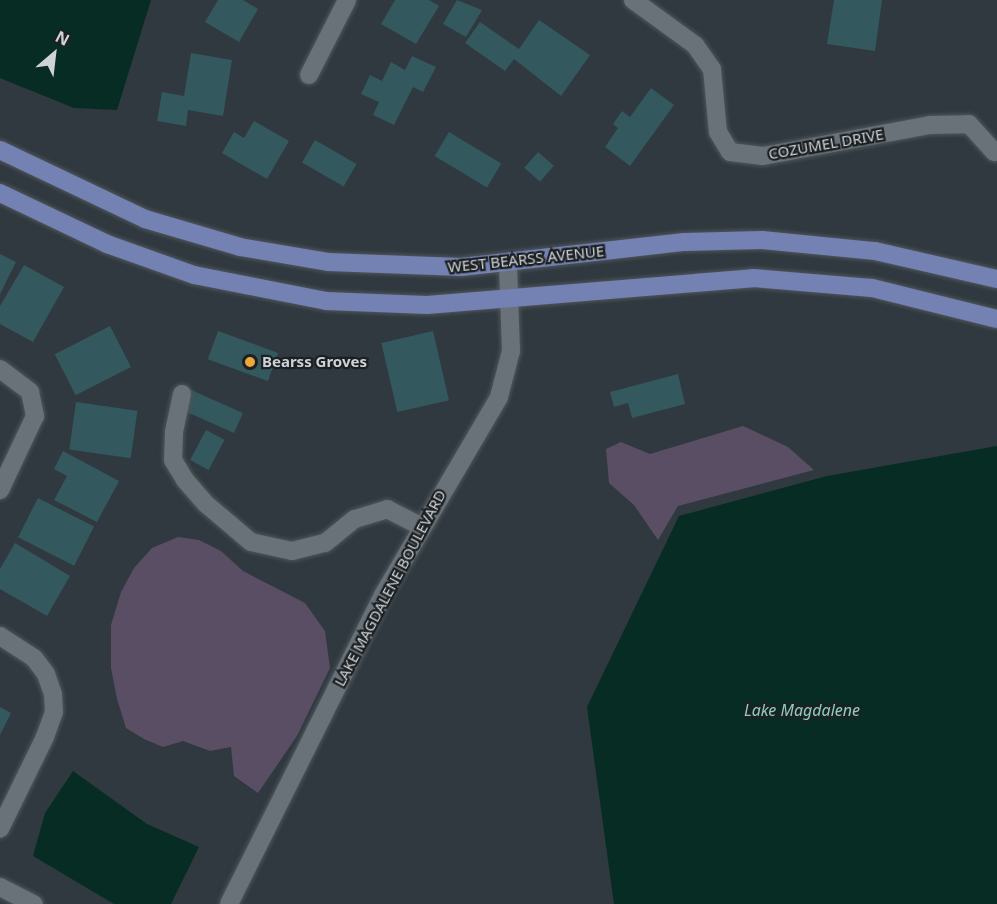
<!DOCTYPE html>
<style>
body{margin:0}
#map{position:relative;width:997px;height:904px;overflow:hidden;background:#30393f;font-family:"Noto Sans",sans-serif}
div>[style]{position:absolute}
.green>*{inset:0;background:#594e64}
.water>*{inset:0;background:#072c23}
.building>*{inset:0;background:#33585e;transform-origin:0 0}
.roads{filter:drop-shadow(0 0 2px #4e565b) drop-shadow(0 0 2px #4e565b)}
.minor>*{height:18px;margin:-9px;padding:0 9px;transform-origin:9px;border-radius:9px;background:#697279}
.major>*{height:18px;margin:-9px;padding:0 9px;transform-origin:9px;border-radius:9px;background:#7381b3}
.dots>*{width:16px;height:16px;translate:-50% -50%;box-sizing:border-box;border:3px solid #1c2022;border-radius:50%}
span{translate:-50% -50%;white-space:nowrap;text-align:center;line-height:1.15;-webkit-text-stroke:4.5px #1c2022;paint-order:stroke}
.street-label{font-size:15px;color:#cdd3d7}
.poi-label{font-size:15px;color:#cdd3d7;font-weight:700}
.left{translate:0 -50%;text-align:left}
.water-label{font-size:16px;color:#8ccfbb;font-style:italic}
.north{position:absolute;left:24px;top:24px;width:60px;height:60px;-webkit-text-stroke:4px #1c2022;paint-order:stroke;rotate:28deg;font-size:16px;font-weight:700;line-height:24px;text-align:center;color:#cdd3d7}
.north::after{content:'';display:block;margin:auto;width:21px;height:27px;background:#cdd3d7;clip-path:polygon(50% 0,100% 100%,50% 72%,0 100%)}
</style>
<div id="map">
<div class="green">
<div style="clip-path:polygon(743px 426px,788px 447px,814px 470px,678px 506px,658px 540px,634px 505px,609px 483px,606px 449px,621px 442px,650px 454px)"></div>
<div style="clip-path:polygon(178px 537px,199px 540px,221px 551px,243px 571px,305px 603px,325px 631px,330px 668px,297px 736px,258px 793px,234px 776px,231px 747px,210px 751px,183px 741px,163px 747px,144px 739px,126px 728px,117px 699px,111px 668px,111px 625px,121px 592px,134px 568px,152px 548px)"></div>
</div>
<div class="water">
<div style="clip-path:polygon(0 0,151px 0,117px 110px,74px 108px,0 78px)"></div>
<div style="clip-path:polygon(997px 446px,997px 904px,614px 904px,587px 707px,679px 516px,827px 476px)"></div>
<div style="clip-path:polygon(73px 771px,147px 824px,199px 847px,171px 904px,114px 904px,33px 856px,45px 813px)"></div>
</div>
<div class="building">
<div style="clip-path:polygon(218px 0,243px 0,258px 9px,239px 42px,205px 22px)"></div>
<div style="clip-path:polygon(395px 0,429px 0,439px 6px,416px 44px,381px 24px)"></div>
<div style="clip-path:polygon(457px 0,482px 10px,466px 37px,443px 24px)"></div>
<div style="clip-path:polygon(834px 0,882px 0,875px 51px,827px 44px)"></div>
<div style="clip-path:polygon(539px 20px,590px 55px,561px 96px,514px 59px,505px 71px,465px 43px,480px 22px,519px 49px)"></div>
<div style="clip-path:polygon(191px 53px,232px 60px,223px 116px,188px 110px,186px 126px,157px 121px,162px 92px,184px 96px)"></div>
<div style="clip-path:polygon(412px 56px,436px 67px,423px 92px,413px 87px,394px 125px,373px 115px,379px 102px,361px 94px,370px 75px,382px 81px,391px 62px,405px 70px)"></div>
<div style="clip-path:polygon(651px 88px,674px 105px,630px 166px,605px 147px,618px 128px,613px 124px,622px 111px,630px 117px)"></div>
<div style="clip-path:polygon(254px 121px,289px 141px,267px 179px,222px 153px,234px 132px,244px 138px)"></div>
<div style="left:449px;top:132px;width:61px;height:28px;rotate:31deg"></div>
<div style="left:315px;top:140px;width:48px;height:26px;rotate:30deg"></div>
<div style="left:538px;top:152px;width:21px;height:21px;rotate:41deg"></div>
<div style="clip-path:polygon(0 254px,16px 262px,0 294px)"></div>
<div style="clip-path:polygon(24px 265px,64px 287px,33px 342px,0 324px,0 306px)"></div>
<div style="left:110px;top:326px;width:46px;height:62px;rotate:63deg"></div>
<div style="left:218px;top:331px;width:64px;height:30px;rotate:20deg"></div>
<div style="left:433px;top:331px;width:71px;height:53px;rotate:77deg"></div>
<div style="clip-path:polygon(678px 374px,685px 404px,632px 418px,628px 403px,614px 407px,610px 392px)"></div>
<div style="left:189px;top:389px;width:59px;height:22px;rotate:24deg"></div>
<div style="left:76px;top:402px;width:62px;height:48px;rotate:8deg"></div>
<div style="left:206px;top:430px;width:21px;height:34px;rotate:28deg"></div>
<div style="clip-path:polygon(63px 451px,119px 481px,97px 522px,54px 500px,67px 476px,54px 469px)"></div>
<div style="left:38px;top:498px;width:63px;height:44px;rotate:27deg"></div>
<div style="clip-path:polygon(15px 543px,70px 576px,47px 616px,0 589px,0 569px)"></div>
<div style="clip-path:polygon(0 707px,11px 713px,0 735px)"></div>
</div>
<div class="roads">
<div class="minor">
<div style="left:633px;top:0;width:77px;rotate:36deg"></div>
<div style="left:695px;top:45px;width:29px;rotate:55deg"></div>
<div style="left:712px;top:69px;width:63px;rotate:84.6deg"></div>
<div style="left:718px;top:132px;width:23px;rotate:59deg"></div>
<div style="left:730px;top:152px;width:33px;rotate:7deg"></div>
<div style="left:763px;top:156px;width:170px;rotate:-10.5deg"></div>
<div style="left:930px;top:125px;width:39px;rotate:-1deg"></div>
<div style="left:969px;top:124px;width:38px;rotate:48deg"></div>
<div style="left:309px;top:75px;width:84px;rotate:-63.1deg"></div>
<div style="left:0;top:369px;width:38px;rotate:37deg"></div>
<div style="left:30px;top:392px;width:25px;rotate:78deg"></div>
<div style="left:35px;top:416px;width:82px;rotate:115.3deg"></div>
<div style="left:182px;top:394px;width:39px;rotate:102deg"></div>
<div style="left:174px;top:432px;width:28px;rotate:92deg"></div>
<div style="left:173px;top:460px;width:23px;rotate:59deg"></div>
<div style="left:185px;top:480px;width:32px;rotate:49deg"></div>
<div style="left:206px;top:504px;width:59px;rotate:40.2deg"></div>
<div style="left:251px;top:542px;width:42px;rotate:12.4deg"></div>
<div style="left:292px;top:551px;width:34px;rotate:-14deg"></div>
<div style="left:325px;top:543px;width:38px;rotate:-39deg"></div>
<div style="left:355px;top:519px;width:34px;rotate:-17deg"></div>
<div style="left:387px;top:509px;width:39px;rotate:27deg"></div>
<div style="left:0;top:636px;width:40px;rotate:32.9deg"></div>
<div style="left:34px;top:658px;width:20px;rotate:53deg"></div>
<div style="left:46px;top:674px;width:21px;rotate:71deg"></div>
<div style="left:53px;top:694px;width:18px;rotate:87deg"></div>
<div style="left:54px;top:712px;width:27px;rotate:110deg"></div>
<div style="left:45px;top:737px;width:102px;rotate:116.1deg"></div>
<div style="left:0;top:887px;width:38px;rotate:27deg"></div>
<div style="left:229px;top:904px;width:345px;rotate:-63.5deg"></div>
<div style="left:383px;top:595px;width:229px;rotate:-59.6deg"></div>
<div style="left:499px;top:397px;width:48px;rotate:-75.4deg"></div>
<div style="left:511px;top:351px;width:87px;rotate:-92deg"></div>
</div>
<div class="major">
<div style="left:0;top:150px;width:161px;rotate:25.4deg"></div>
<div style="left:145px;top:219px;width:99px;rotate:16.4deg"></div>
<div style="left:240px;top:247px;width:89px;rotate:9.7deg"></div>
<div style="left:328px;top:262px;width:133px;rotate:2.2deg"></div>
<div style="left:461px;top:267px;width:225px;rotate:-6.4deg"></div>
<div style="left:685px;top:242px;width:77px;rotate:-1.5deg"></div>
<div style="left:762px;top:240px;width:114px;rotate:5.6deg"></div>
<div style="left:875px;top:251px;width:125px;rotate:12.9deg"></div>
<div style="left:0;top:193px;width:119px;rotate:25.5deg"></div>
<div style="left:107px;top:244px;width:92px;rotate:19.6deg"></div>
<div style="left:194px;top:275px;width:135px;rotate:11.1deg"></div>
<div style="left:326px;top:301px;width:101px;rotate:2.3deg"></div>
<div style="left:427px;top:305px;width:327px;rotate:-4.7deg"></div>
<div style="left:753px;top:278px;width:119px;rotate:4.8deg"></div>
<div style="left:872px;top:288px;width:129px;rotate:13.9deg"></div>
</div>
</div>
<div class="dots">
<div style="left:250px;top:362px;background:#eda83b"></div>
</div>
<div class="street-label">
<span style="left:826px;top:144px;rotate:-10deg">COZUMEL DRIVE</span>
<span style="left:526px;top:259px;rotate:-6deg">WEST BEARSS AVENUE</span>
<span style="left:390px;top:588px;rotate:-62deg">LAKE MAGDALENE BOULEVARD</span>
</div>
<div class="poi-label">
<span class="left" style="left:262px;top:362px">Bearss Groves</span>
</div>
<div class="water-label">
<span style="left:802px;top:710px">Lake Magdalene</span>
</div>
<div class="north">N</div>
</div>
